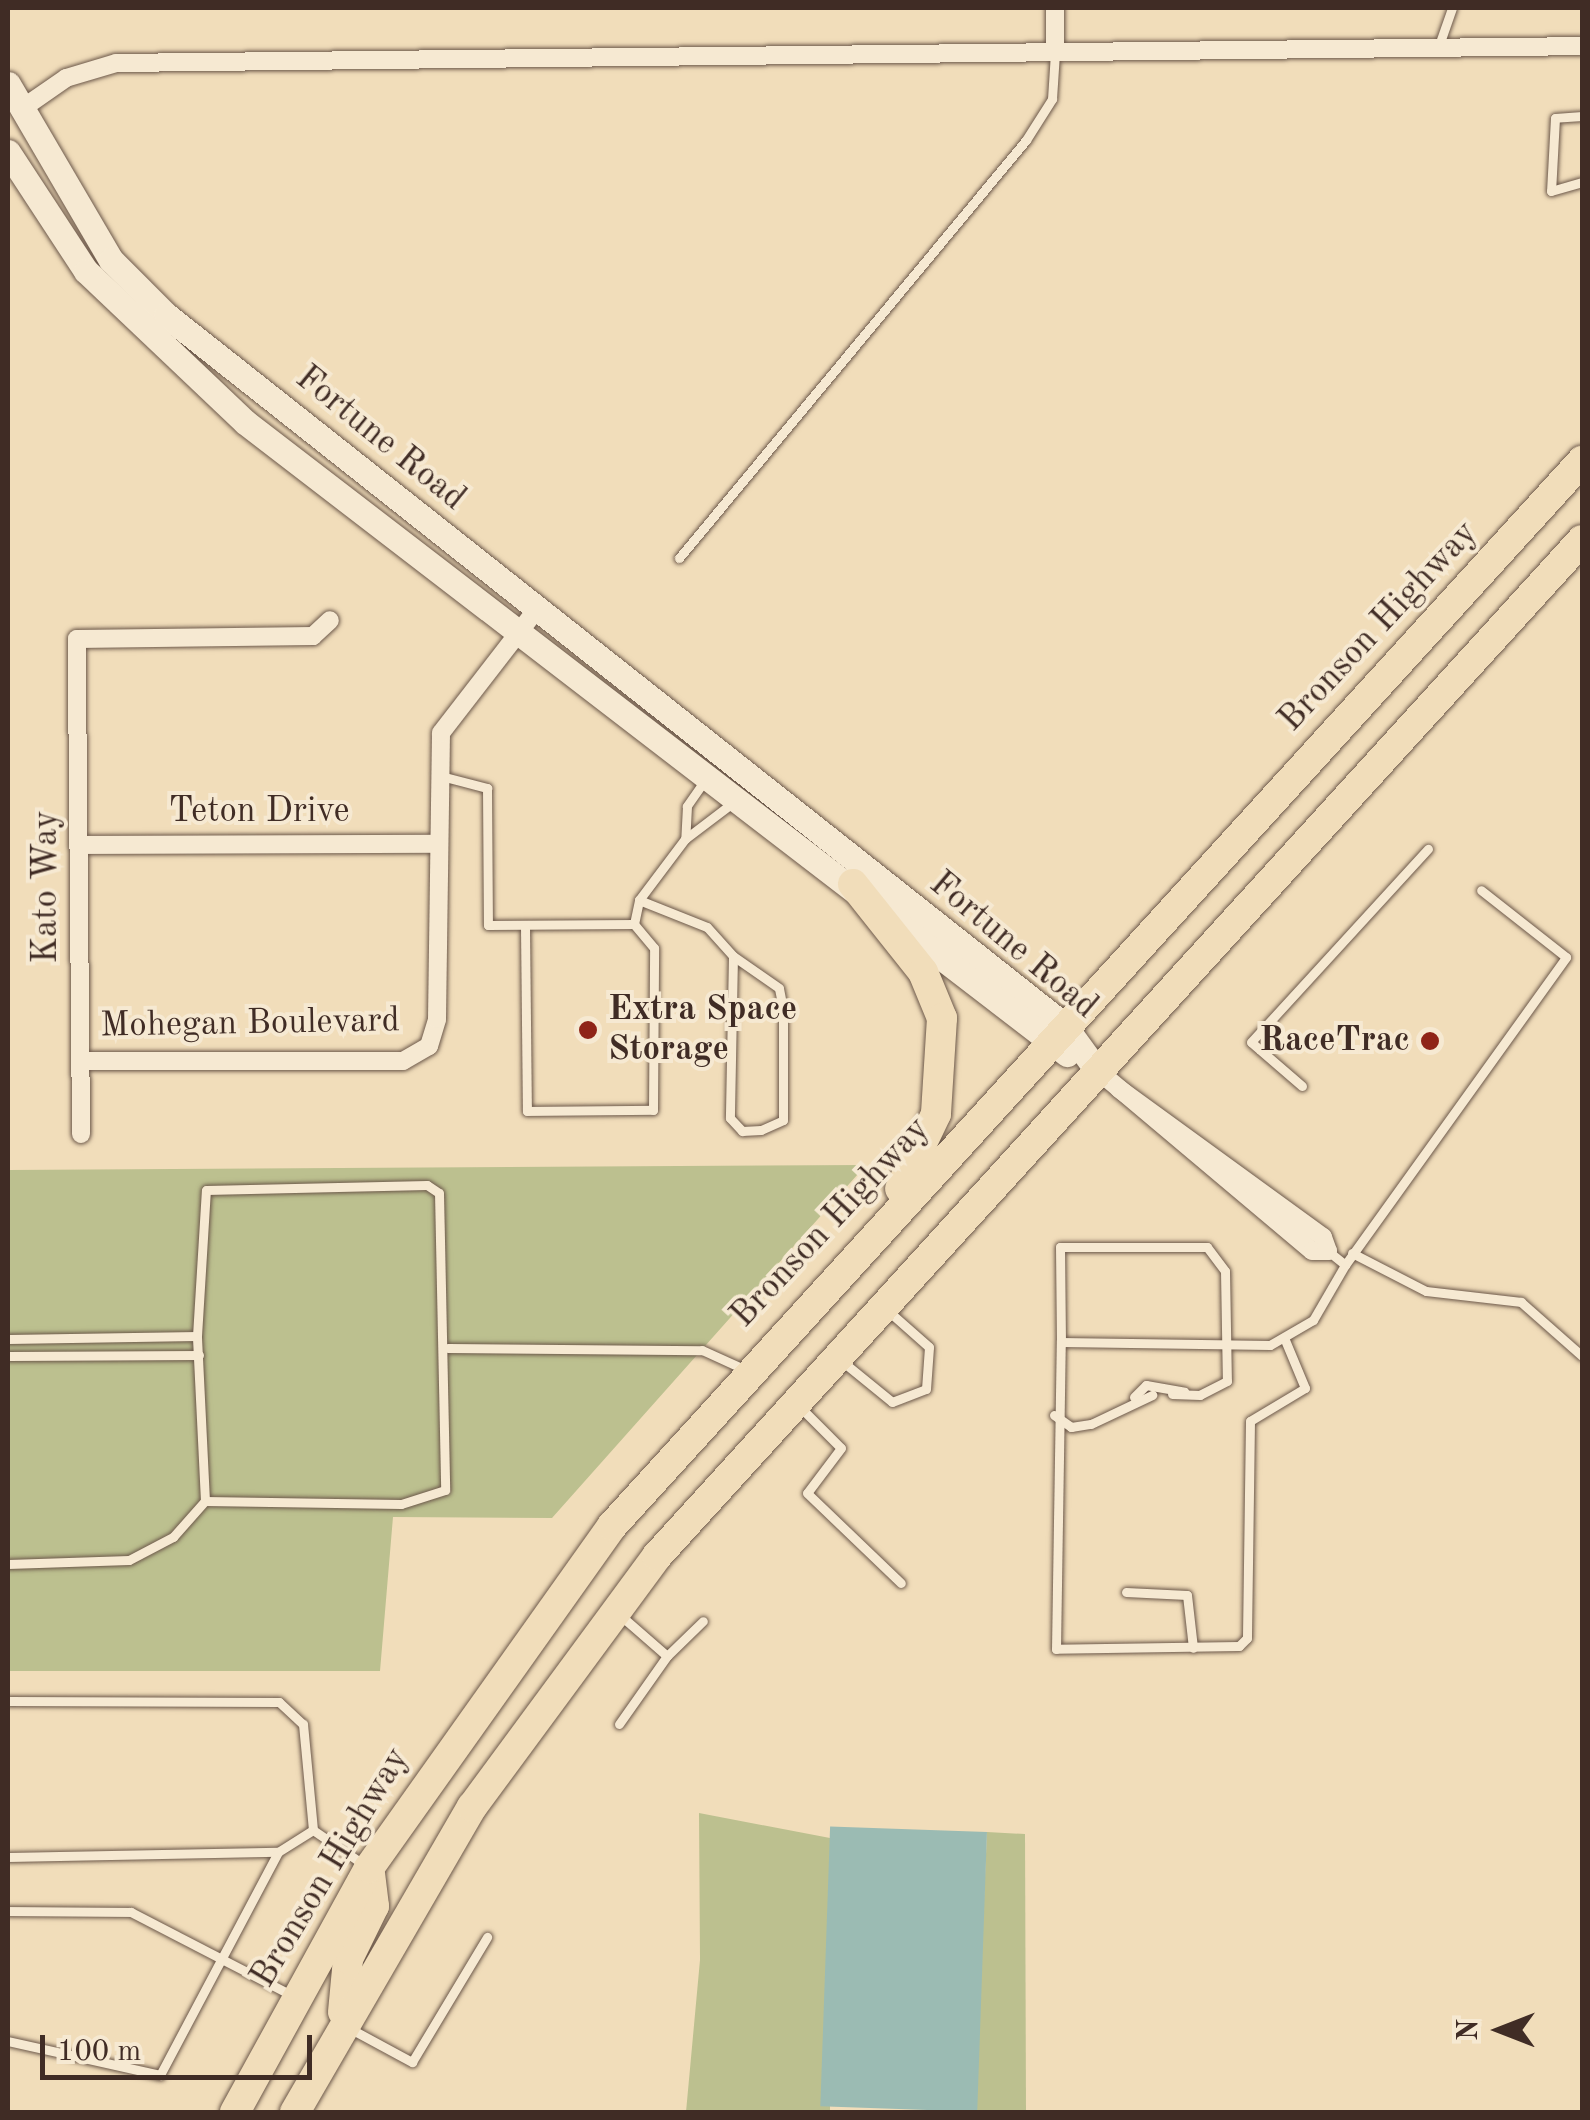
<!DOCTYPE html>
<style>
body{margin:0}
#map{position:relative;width:1590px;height:2120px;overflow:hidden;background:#f1ddba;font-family:"Old Standard TT",serif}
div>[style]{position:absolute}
.green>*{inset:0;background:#bcc08f}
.water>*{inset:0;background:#9bbbb3;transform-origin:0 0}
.roads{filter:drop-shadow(0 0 2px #6c584a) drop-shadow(0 0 2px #6c584a)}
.service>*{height:9px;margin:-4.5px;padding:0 4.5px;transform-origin:4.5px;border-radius:4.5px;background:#f6e9d2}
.minor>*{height:18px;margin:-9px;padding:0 9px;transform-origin:9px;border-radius:9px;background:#f6e9d2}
.secondary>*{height:25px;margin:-12.5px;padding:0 12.5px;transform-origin:12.5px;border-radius:12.5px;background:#f6e9d2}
.trunk>*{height:30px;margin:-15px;padding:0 15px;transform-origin:15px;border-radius:15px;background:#f1ddba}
.dots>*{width:28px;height:28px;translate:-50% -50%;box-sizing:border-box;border:5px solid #f6e9d2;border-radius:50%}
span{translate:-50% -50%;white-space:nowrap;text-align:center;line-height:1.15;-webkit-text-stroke:8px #f6e9d2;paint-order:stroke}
.street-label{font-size:35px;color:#402c25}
.poi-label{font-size:35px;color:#402c25;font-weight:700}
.left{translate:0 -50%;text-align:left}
.right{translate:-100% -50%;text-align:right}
.frame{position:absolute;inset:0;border:10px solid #402c25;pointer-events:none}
.north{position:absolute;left:1450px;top:1980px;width:100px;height:100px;-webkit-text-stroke:8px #f6e9d2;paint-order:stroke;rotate:270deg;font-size:28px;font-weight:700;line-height:40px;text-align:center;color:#402c25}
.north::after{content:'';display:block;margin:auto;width:35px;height:45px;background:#402c25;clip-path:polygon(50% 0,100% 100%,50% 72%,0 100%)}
.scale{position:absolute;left:40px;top:2035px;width:272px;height:45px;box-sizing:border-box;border:5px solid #402c25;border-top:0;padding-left:12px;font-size:30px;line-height:35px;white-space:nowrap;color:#402c25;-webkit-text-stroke:8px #f6e9d2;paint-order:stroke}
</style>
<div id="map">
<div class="green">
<div style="clip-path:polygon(866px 1165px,552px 1518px,393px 1517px,380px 1671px,8px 1671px,8px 1170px)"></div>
<div style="clip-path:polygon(699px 1813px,830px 1838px,830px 2112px,686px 2112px,700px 1960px)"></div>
<div style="clip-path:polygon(987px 1832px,1025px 1834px,1026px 2112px,976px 2112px,975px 2101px)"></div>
</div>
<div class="water">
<div style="left:987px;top:1832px;width:280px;height:157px;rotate:92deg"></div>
</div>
<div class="roads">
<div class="service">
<div style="left:1438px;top:48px;width:42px;rotate:-70.7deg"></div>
<div style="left:1582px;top:116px;width:27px;rotate:176deg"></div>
<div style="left:1555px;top:118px;width:73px;rotate:93.1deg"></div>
<div style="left:1551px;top:191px;width:32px;rotate:-16deg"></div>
<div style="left:679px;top:558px;width:543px;rotate:-50.3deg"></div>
<div style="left:1026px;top:140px;width:49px;rotate:-57.6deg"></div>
<div style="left:1052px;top:99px;width:47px;rotate:-86.3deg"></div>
<div style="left:441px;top:776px;width:48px;rotate:14.6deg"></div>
<div style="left:487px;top:788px;width:137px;rotate:89.6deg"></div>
<div style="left:488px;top:925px;width:146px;rotate:-0.4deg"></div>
<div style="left:634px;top:924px;width:25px;rotate:-78deg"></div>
<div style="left:639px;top:900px;width:76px;rotate:-53deg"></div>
<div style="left:705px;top:780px;width:32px;rotate:125deg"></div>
<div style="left:687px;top:806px;width:33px;rotate:93deg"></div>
<div style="left:685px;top:839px;width:63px;rotate:-37.2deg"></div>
<div style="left:639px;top:900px;width:73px;rotate:21.7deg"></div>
<div style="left:707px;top:927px;width:39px;rotate:48deg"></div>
<div style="left:733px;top:956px;width:162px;rotate:91.1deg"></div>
<div style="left:730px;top:1118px;width:18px;rotate:47deg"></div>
<div style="left:742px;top:1131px;width:19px;rotate:-3deg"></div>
<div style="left:761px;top:1130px;width:24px;rotate:-24deg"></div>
<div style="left:783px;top:1120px;width:111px;rotate:-90deg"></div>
<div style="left:783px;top:1009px;width:21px;rotate:-101deg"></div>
<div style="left:779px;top:988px;width:56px;rotate:-145.2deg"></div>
<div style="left:525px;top:927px;width:184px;rotate:89.4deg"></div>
<div style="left:527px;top:1111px;width:126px;rotate:-0.5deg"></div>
<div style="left:653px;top:1110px;width:162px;rotate:-89.6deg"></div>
<div style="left:654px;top:948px;width:31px;rotate:-130deg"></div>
<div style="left:1302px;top:1086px;width:67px;rotate:-139.2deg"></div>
<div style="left:1251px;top:1042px;width:262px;rotate:-47.5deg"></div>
<div style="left:1328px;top:1251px;width:22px;rotate:39deg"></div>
<div style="left:1345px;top:1265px;width:379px;rotate:-54.3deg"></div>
<div style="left:1566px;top:957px;width:108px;rotate:-141.8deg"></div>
<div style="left:1352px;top:1253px;width:83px;rotate:27.2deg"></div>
<div style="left:1426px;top:1291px;width:96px;rotate:6.6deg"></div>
<div style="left:1521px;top:1302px;width:81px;rotate:41.5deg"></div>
<div style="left:8px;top:1339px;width:189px;rotate:-0.9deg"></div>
<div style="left:1285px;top:1340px;width:52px;rotate:67.4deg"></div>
<div style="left:1305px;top:1388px;width:64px;rotate:149deg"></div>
<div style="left:1250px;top:1421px;width:217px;rotate:90.8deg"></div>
<div style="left:1247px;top:1638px;width:11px;rotate:135deg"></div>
<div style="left:1239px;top:1646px;width:183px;rotate:179.1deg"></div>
<div style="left:1056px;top:1649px;width:307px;rotate:-89.1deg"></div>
<div style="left:1061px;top:1342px;width:209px;rotate:0.8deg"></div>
<div style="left:1270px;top:1345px;width:50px;rotate:-30.2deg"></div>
<div style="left:1313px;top:1320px;width:64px;rotate:-59.8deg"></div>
<div style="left:1061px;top:1342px;width:95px;rotate:-90.6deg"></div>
<div style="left:1060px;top:1247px;width:147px"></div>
<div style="left:1207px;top:1247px;width:30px;rotate:53deg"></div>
<div style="left:1225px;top:1271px;width:110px;rotate:89deg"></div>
<div style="left:1227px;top:1381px;width:30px;rotate:153deg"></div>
<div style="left:1200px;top:1395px;width:28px;rotate:-178deg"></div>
<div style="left:448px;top:1348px;width:254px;rotate:0.5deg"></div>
<div style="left:702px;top:1350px;width:48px;rotate:24.4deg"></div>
<div style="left:8px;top:1356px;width:191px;rotate:-0.3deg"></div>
<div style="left:843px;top:1362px;width:63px;rotate:39.2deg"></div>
<div style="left:892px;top:1402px;width:36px;rotate:-21deg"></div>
<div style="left:926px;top:1389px;width:42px;rotate:-85.9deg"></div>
<div style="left:929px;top:1347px;width:56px;rotate:-138.6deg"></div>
<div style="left:1134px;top:1397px;width:17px;rotate:-45deg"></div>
<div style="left:1146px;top:1385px;width:39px;rotate:10deg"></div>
<div style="left:799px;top:1406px;width:59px;rotate:45deg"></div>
<div style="left:841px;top:1448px;width:56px;rotate:127.1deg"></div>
<div style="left:807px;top:1493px;width:130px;rotate:43.8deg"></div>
<div style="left:1054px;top:1415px;width:21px;rotate:35deg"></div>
<div style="left:1071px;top:1427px;width:20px;rotate:-9deg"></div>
<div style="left:1091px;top:1424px;width:68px;rotate:-25.4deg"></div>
<div style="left:8px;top:1564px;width:121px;rotate:-1.9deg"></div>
<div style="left:129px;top:1560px;width:50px;rotate:-27.6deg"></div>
<div style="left:173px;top:1537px;width:48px;rotate:-48.4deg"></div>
<div style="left:205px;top:1501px;width:165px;rotate:-92.8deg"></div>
<div style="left:197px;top:1336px;width:146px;rotate:-86.5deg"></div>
<div style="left:206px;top:1190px;width:221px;rotate:-1.3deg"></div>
<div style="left:427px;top:1185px;width:14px;rotate:34deg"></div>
<div style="left:439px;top:1193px;width:297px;rotate:88.8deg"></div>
<div style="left:445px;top:1490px;width:46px;rotate:162.3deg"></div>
<div style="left:401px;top:1504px;width:196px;rotate:-179.1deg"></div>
<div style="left:1126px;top:1592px;width:61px;rotate:2.8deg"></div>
<div style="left:1187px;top:1595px;width:53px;rotate:83.5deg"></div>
<div style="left:667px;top:1656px;width:50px;rotate:-44.2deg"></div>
<div style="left:8px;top:1701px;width:271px;rotate:0.2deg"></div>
<div style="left:279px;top:1702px;width:33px;rotate:43deg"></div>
<div style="left:303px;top:1724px;width:106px;rotate:84.6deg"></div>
<div style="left:619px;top:1724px;width:83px;rotate:-54.8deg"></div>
<div style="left:667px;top:1656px;width:62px;rotate:-138.9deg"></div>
<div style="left:8px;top:1857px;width:270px;rotate:-1.1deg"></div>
<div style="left:278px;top:1852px;width:41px;rotate:-32.2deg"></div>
<div style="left:313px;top:1830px;width:60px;rotate:34.2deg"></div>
<div style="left:8px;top:1911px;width:123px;rotate:0.5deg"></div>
<div style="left:131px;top:1912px;width:182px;rotate:27.4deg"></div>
<div style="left:349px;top:2028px;width:72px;rotate:28.4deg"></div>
<div style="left:412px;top:2062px;width:146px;rotate:-59deg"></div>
<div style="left:8px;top:2041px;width:156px;rotate:12.6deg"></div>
<div style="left:160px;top:2075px;width:252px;rotate:-62.1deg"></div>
</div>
<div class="minor">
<div style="left:1055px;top:8px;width:44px;rotate:90deg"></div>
<div style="left:20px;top:110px;width:56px;rotate:-34.8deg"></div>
<div style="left:66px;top:78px;width:52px;rotate:-16.7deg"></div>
<div style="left:116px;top:63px;width:1466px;rotate:-0.66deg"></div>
<div style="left:79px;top:845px;width:360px;rotate:-0.2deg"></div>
<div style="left:80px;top:1061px;width:323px"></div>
<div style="left:403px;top:1061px;width:30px;rotate:-30deg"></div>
<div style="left:429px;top:1046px;width:28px;rotate:-73deg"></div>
<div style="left:437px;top:1019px;width:286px;rotate:-89.2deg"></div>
<div style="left:441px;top:733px;width:157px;rotate:-52.3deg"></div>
<div style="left:1096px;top:1069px;width:282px;rotate:40.1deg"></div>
<div style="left:1312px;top:1251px;width:16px"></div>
<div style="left:1328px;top:1251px;width:15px;rotate:-110deg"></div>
<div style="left:1323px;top:1237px;width:252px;rotate:-144deg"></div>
<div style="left:81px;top:1134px;width:495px;rotate:-90.5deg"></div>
<div style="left:77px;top:639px;width:236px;rotate:-0.7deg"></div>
<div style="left:313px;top:636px;width:23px;rotate:-43deg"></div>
</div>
<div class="secondary">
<div style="left:8px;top:84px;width:204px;rotate:59.7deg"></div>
<div style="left:111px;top:260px;width:78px;rotate:45deg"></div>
<div style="left:166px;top:315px;width:1145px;rotate:38.33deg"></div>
<div style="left:1064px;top:1025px;width:54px;rotate:54deg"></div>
<div style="left:8px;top:152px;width:142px;rotate:56.8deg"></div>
<div style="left:86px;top:271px;width:219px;rotate:43.5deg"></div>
<div style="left:245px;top:422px;width:1037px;rotate:37.56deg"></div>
</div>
<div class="trunk">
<div style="left:853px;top:884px;width:112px;rotate:51.5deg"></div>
<div style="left:923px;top:972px;width:50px;rotate:67.6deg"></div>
<div style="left:942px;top:1018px;width:96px;rotate:93.6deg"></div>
<div style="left:936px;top:1114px;width:83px;rotate:115.6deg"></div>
<div style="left:343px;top:2012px;width:53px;rotate:-84.6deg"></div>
<div style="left:348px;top:1959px;width:59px;rotate:-63.9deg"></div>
<div style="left:374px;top:1906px;width:38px;rotate:-97deg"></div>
<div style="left:235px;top:2112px;width:278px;rotate:-61.2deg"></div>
<div style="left:369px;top:1868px;width:420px;rotate:-54.6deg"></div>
<div style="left:612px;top:1526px;width:1441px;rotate:-47.67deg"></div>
<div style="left:295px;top:2112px;width:353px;rotate:-59.9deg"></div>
<div style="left:472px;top:1807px;width:312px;rotate:-53.6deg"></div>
<div style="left:657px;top:1556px;width:1374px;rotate:-47.68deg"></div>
</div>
</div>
<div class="dots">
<div style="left:588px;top:1030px;background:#8f2418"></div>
<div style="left:1430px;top:1041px;background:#8f2418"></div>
</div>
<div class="street-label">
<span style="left:380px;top:439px;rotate:39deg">Fortune Road</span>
<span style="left:1379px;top:627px;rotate:-47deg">Bronson Highway</span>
<span style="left:259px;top:812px">Teton Drive</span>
<span style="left:47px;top:887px;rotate:-90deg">Kato Way</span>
<span style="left:1013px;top:946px;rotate:40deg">Fortune Road</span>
<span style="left:250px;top:1024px;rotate:-1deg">Mohegan Boulevard</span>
<span style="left:831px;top:1223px;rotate:-47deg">Bronson Highway</span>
<span style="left:331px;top:1868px;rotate:-59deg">Bronson Highway</span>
</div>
<div class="poi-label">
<span class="left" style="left:608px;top:1030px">Extra Space<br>Storage</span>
<span class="right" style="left:1410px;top:1041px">RaceTrac</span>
</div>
<div class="frame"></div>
<div class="north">N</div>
<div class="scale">100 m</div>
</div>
